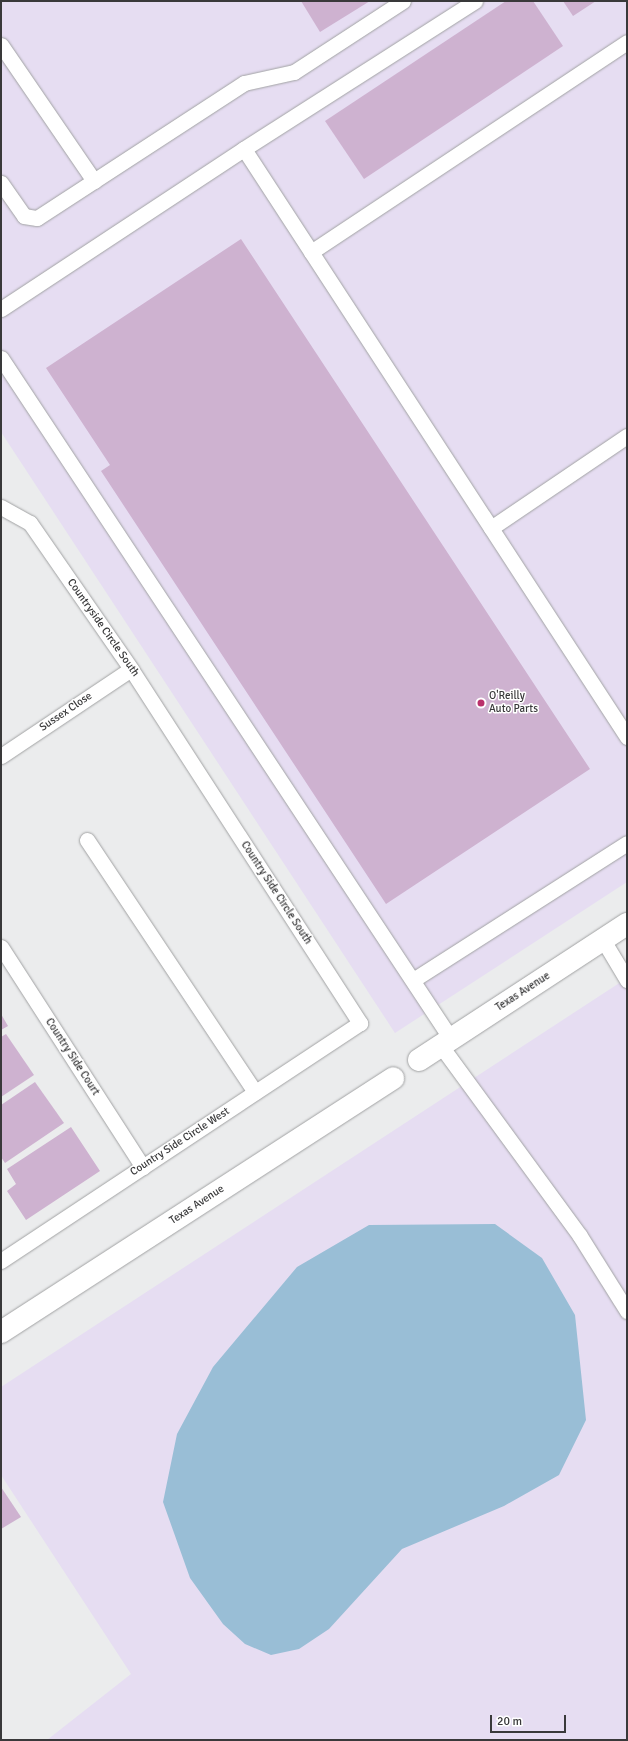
<!DOCTYPE html>
<style>
body{margin:0}
#map{position:relative;width:628px;height:1741px;overflow:hidden;background:#ebeced;font-family:Signika,sans-serif}
div>[style]{position:absolute}
.commercial>*{inset:0;background:#e6ddf2}
.water>*{inset:0;background:#99bed6}
.building>*{inset:0;background:#ceb2d0}
.roads{filter:drop-shadow(0 0 1px #a1a2a3) drop-shadow(0 0 1px #a1a2a3)}
.service>*{height:15px;margin:-7.5px;padding:0 7.5px;transform-origin:7.5px;border-radius:7.5px;background:#fff}
.minor>*{height:22px;margin:-11px;padding:0 11px;transform-origin:11px;border-radius:11px;background:#fff}
.dots>*{width:11px;height:11px;translate:-50% -50%;box-sizing:border-box;border:2px solid #fff;border-radius:50%}
span{translate:-50% -50%;white-space:nowrap;text-align:center;line-height:1.15;-webkit-text-stroke:3px #fff;paint-order:stroke}
.street-label{font-size:11px;color:#39393a}
.poi-label{font-size:11px;color:#39393a}
.left{translate:0 -50%;text-align:left}
.frame{position:absolute;inset:0;border:2px solid #39393a;pointer-events:none}
.scale{position:absolute;left:490px;top:1715px;width:76px;height:18px;box-sizing:border-box;border:2px solid #39393a;border-top:0;padding-left:5px;font-size:12px;line-height:14px;white-space:nowrap;color:#39393a;-webkit-text-stroke:3px #fff;paint-order:stroke}
</style>
<div id="map">
<div class="commercial">
<div style="clip-path:polygon(1px 1px,627px 1px,627px 882px,395px 1033px,1px 432px)"></div>
<div style="clip-path:polygon(627px 978px,627px 1740px,47px 1740px,131px 1674px,1px 1475px,1px 1387px)"></div>
</div>
<div class="water">
<div style="clip-path:polygon(495px 1224px,542px 1258px,575px 1315px,586px 1420px,559px 1475px,504px 1506px,402px 1549px,329px 1629px,299px 1649px,271px 1655px,245px 1644px,223px 1624px,190px 1578px,163px 1502px,177px 1434px,213px 1367px,297px 1267px,369px 1225px)"></div>
</div>
<div class="building">
<div style="clip-path:polygon(301px 1px,370px 1px,320px 32px)"></div>
<div style="clip-path:polygon(506px 1px,533px 1px,563px 46px,364px 179px,325px 121px)"></div>
<div style="clip-path:polygon(563px 1px,596px 1px,573px 16px)"></div>
<div style="clip-path:polygon(241px 239px,590px 769px,386px 904px,101px 471px,110px 465px,46px 368px)"></div>
<div style="clip-path:polygon(1px 1014px,8px 1026px,1px 1030px)"></div>
<div style="clip-path:polygon(6px 1034px,34px 1075px,1px 1097px,1px 1037px)"></div>
<div style="clip-path:polygon(35px 1082px,64px 1123px,5px 1163px,1px 1157px,1px 1105px)"></div>
<div style="clip-path:polygon(71px 1127px,100px 1171px,26px 1220px,7px 1191px,16px 1184px,7px 1169px)"></div>
<div style="clip-path:polygon(1px 1487px,21px 1517px,1px 1529px)"></div>
</div>
<div class="roads">
<div class="service">
<div style="left:475px;top:1px;width:274px;rotate:147.4deg"></div>
<div style="left:244px;top:149px;width:702px;rotate:56.92deg"></div>
<div style="left:1px;top:45px;width:165px;rotate:55.6deg"></div>
<div style="left:1px;top:183px;width:40px;rotate:55.1deg"></div>
<div style="left:24px;top:216px;width:13px;rotate:9deg"></div>
<div style="left:37px;top:218px;width:247px;rotate:-33.1deg"></div>
<div style="left:244px;top:83px;width:51px;rotate:-12.4deg"></div>
<div style="left:294px;top:72px;width:130px;rotate:-33.1deg"></div>
<div style="left:311px;top:252px;width:379px;rotate:-33.6deg"></div>
<div style="left:1px;top:309px;width:291px;rotate:-33.4deg"></div>
<div style="left:1px;top:358px;width:816px;rotate:56.54deg"></div>
<div style="left:1px;top:507px;width:33px;rotate:29deg"></div>
<div style="left:30px;top:523px;width:178px;rotate:55.3deg"></div>
<div style="left:131px;top:669px;width:422px;rotate:57.1deg"></div>
<div style="left:360px;top:1023px;width:431px;rotate:146.5deg"></div>
<div style="left:491px;top:528px;width:164px;rotate:-34.1deg"></div>
<div style="left:1px;top:756px;width:156px;rotate:-33.8deg"></div>
<div style="left:87px;top:840px;width:303px;rotate:56.3deg"></div>
<div style="left:603px;top:940px;width:47px;rotate:59deg"></div>
<div style="left:1px;top:947px;width:262px;rotate:57.2deg"></div>
<div style="left:413px;top:980px;width:254px;rotate:-32.6deg"></div>
<div style="left:441px;top:1046px;width:235px;rotate:53.8deg"></div>
<div style="left:580px;top:1236px;width:89px;rotate:57.9deg"></div>
</div>
<div class="minor">
<div style="left:419px;top:1060px;width:249px;rotate:-33.2deg"></div>
<div style="left:1px;top:1332px;width:467px;rotate:-32.9deg"></div>
</div>
</div>
<div class="dots">
<div style="left:481px;top:703px;background:#ba306b"></div>
</div>
<div class="street-label">
<span style="left:103px;top:628px;rotate:55deg">Countryside Circle South</span>
<span style="left:66px;top:712px;rotate:-34deg">Sussex Close</span>
<span style="left:276px;top:893px;rotate:57deg">Country Side Circle South</span>
<span style="left:523px;top:992px;rotate:-33deg">Texas Avenue</span>
<span style="left:72px;top:1057px;rotate:57deg">Country Side Court</span>
<span style="left:180px;top:1142px;rotate:-33deg">Country Side Circle West</span>
<span style="left:197px;top:1205px;rotate:-33deg">Texas Avenue</span>
</div>
<div class="poi-label">
<span class="left" style="left:489px;top:703px">O'Reilly<br>Auto Parts</span>
</div>
<div class="frame"></div>
<div class="scale">20 m</div>
</div>
